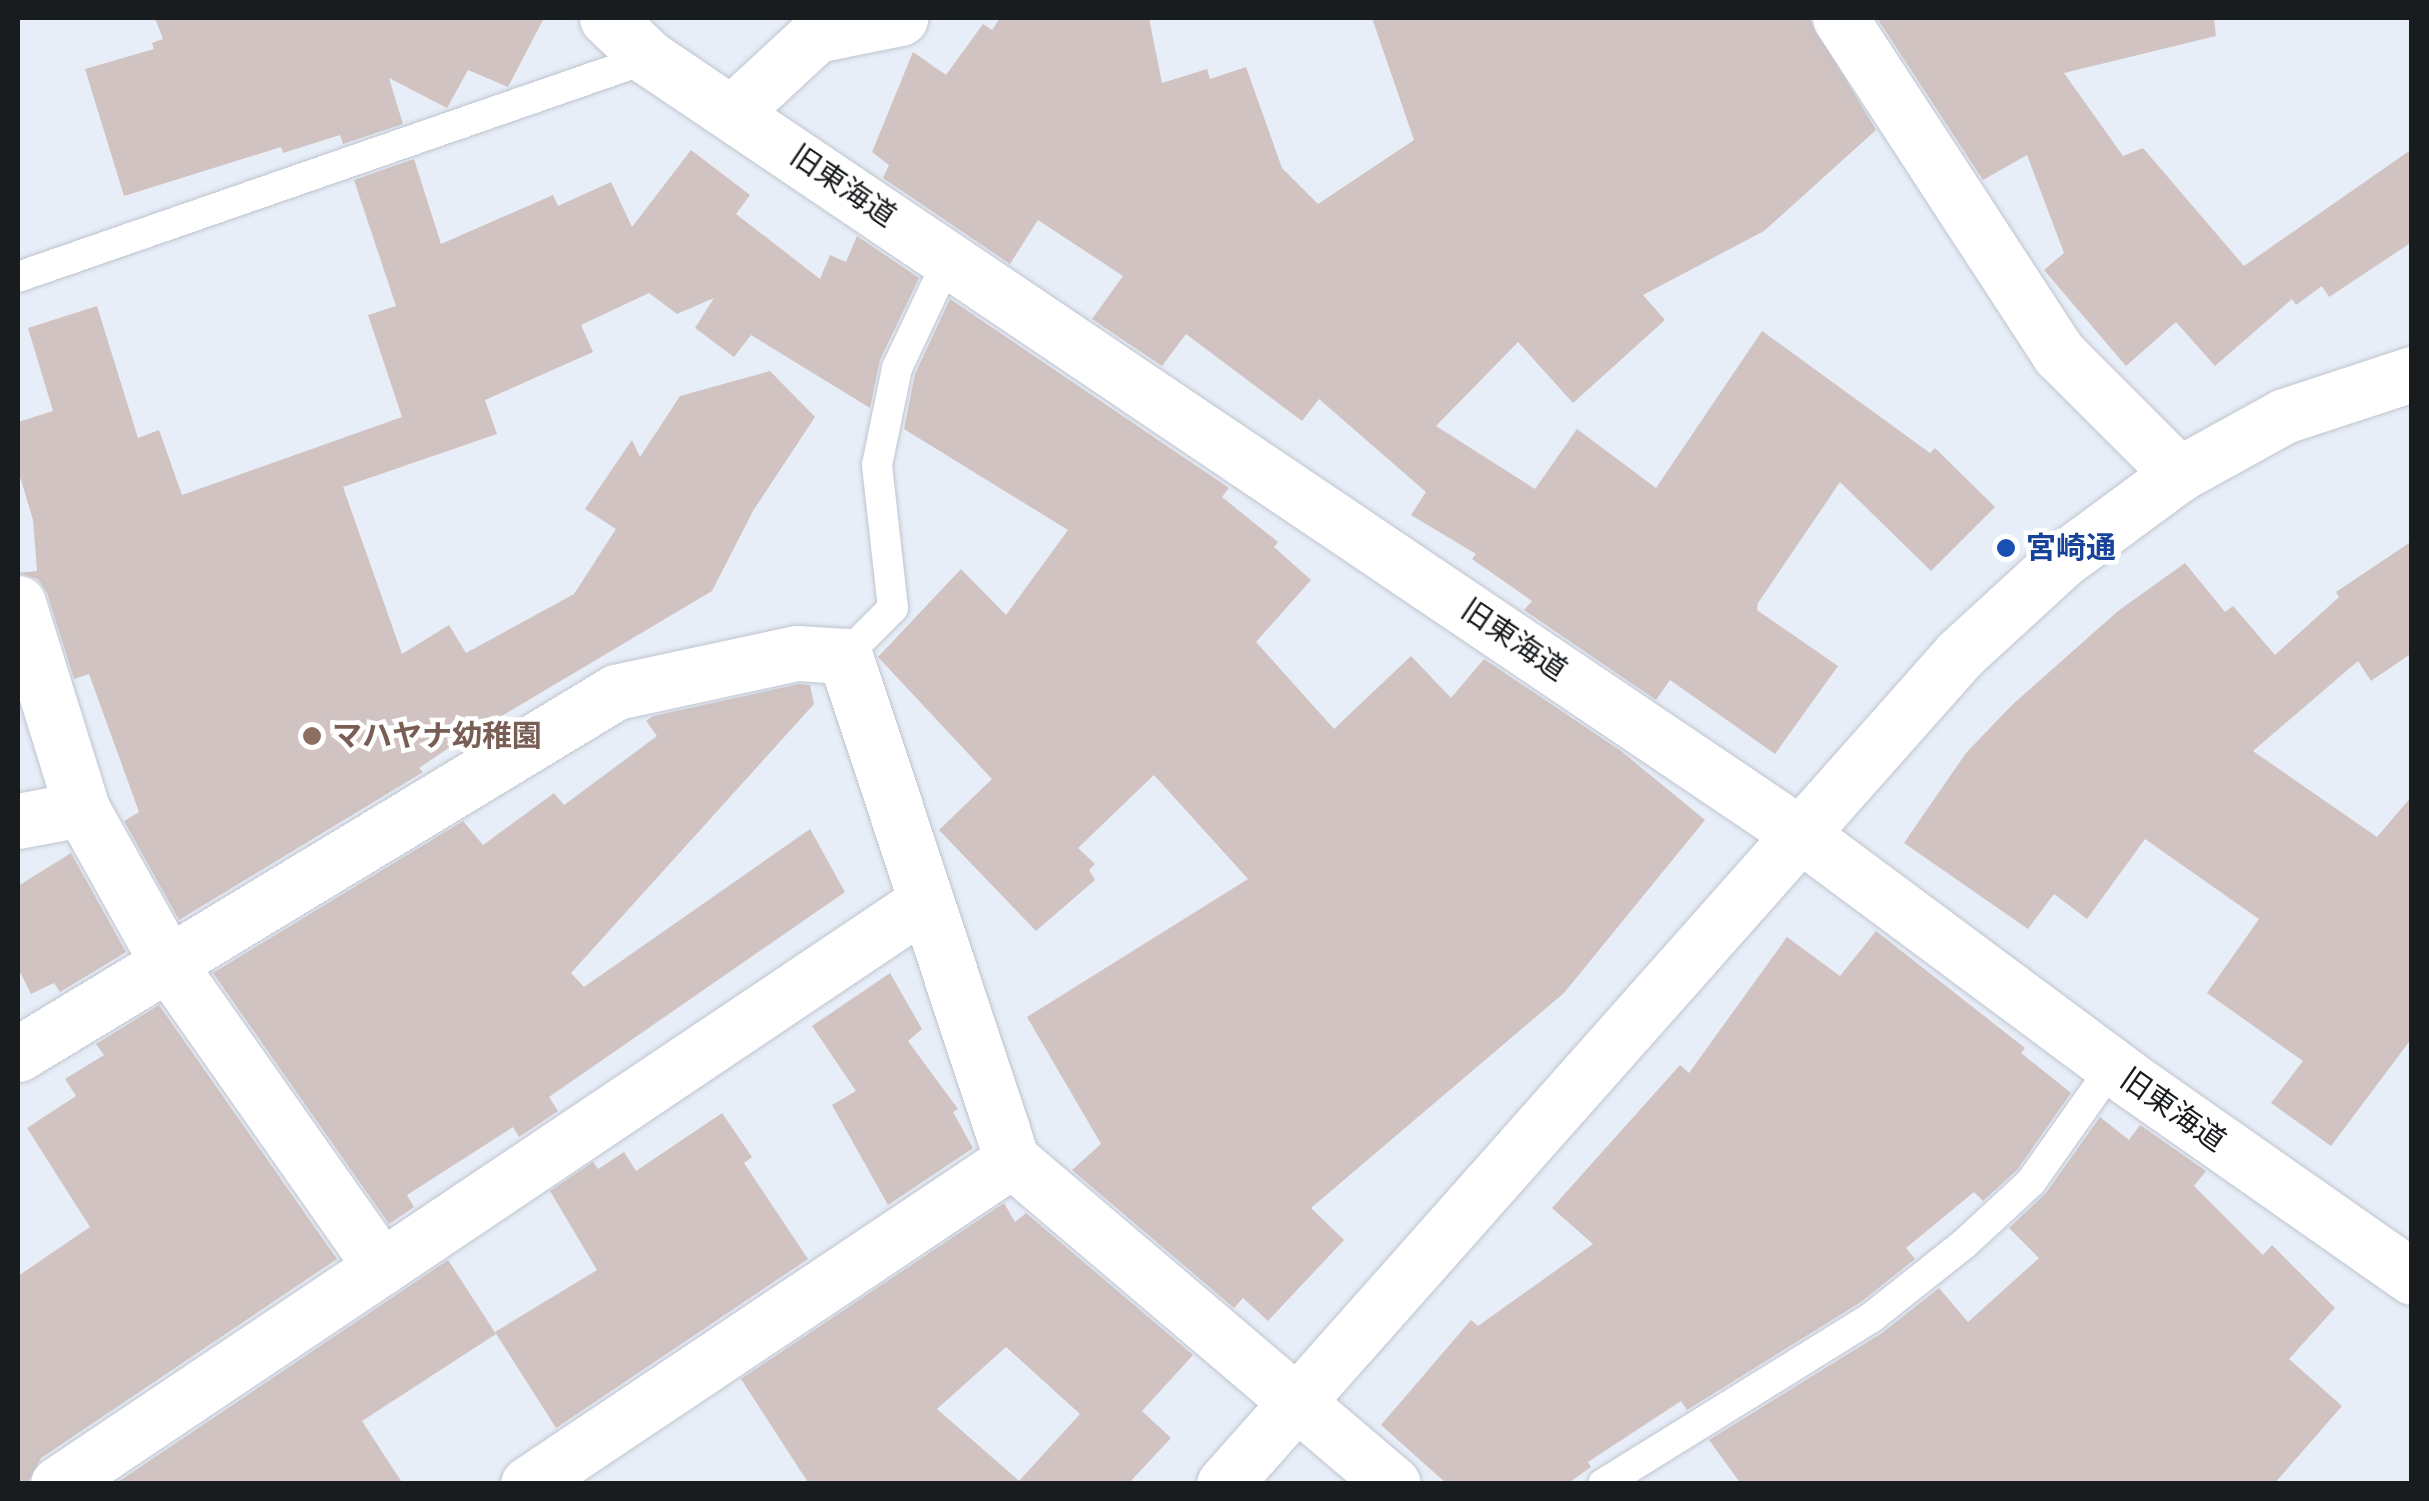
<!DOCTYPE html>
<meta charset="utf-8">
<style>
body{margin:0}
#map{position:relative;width:2429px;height:1501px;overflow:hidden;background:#e8eef8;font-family:Karla,"Noto Sans JP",sans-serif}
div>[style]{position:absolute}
.building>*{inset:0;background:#d0c3c1}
.roads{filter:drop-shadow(0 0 2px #bfc5cf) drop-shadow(0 0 2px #bfc5cf)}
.service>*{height:30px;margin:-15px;padding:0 15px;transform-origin:15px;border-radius:15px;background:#fff}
.minor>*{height:55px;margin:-27.5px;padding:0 27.5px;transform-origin:27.5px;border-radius:27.5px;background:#fff}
.tertiary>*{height:55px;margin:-27.5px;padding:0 27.5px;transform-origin:27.5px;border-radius:27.5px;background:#fff}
.dots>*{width:28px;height:28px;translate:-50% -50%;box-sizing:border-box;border:5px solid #fff;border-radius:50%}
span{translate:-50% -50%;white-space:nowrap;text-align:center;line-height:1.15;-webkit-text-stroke:9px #fff;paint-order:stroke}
.street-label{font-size:30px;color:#191c1f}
.transit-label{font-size:30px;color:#164399;font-weight:700}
.left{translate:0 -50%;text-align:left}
.education-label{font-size:30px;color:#785e54;font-weight:700}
.frame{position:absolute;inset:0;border:20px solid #191c1f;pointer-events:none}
</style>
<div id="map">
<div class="building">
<div style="clip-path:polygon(155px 18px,544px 18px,508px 87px,468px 70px,447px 108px,389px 78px,403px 124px,343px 144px,340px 135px,283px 153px,281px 147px,124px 196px,85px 69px,154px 49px,152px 43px,163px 39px)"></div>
<div style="clip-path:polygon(1000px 18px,1149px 18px,1162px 83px,1207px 69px,1210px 79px,1246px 67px,1282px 168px,1318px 204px,1414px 140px,1372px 18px,1809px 18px,1876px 130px,1764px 231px,1643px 295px,1665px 320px,1573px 403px,1518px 342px,1436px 426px,1535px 489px,1577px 429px,1656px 488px,1762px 331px,1930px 453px,1935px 448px,1995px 507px,1931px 571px,1840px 482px,1758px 603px,1757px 610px,1838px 666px,1775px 754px,1670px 680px,1656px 700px,1524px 610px,1532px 601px,1472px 559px,1476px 554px,1411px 515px,1426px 492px,1319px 399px,1302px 421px,1186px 334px,1162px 366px,1092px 319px,1123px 276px,1038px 220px,1010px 264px,883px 178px,889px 165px,872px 152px,913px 52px,946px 75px,983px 24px,992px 30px)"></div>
<div style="clip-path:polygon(1877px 18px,2214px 18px,2216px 36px,2064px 73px,2123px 156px,2143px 148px,2244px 266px,2412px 149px,2412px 242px,2329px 297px,2322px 286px,2296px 305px,2292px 299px,2215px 366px,2176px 322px,2126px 366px,2044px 270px,2064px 253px,2027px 155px,1983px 180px)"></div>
<div style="clip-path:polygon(691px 150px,750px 195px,736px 214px,820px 279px,830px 255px,846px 262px,857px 236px,919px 278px,880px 360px,870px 408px,751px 335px,734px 357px,695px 328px,714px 298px,677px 314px,649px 293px,581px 325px,593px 352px,485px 400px,497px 434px,343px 487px,402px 654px,449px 625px,466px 653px,574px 594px,616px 529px,585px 509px,632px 440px,640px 457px,680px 396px,770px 371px,815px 417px,753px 511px,712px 591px,456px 743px,419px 768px,423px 772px,179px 920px,124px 821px,139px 812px,89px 674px,74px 679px,47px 593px,38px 579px,18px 573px,37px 571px,33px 520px,18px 470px,18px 422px,53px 411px,28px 328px,97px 306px,138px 438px,159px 430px,182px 495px,402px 417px,368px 315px,396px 306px,354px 180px,414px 159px,441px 244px,553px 195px,558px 206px,611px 182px,632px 227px)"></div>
<div style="clip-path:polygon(950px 299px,1229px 488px,1222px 497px,1278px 542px,1274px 547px,1311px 580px,1256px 642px,1334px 729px,1411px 656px,1451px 698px,1484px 659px,1621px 751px,1705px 820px,1564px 993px,1311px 1208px,1344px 1240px,1268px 1321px,1243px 1298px,1234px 1308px,1072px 1170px,1101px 1144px,1027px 1017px,1248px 879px,1154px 775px,1078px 848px,1095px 864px,1089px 870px,1095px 880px,1036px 931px,939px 830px,992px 779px,878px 657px,961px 569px,1006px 615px,1068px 530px,904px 429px,915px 374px)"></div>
<div style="clip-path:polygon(2412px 541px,2412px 653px,2371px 681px,2358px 661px,2253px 751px,2377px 837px,2412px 796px,2412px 1038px,2331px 1146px,2271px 1103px,2303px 1061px,2207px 993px,2259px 919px,2145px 839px,2087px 919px,2054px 894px,2028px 929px,1904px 843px,1966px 753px,2012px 705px,2118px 611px,2185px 563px,2225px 612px,2233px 606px,2275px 655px,2339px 597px,2336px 592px)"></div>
<div style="clip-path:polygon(799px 684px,810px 685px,814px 704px,571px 973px,584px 987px,810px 829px,845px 892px,549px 1097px,558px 1111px,519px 1137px,513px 1127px,407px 1195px,414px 1207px,389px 1224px,213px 973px,463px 821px,483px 845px,554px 793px,564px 805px,657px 736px,646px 721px,653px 716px)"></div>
<div style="clip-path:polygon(71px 853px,126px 952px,60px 992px,54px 983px,31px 994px,18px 968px,18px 886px)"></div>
<div style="clip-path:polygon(1876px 931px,2025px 1048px,2021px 1053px,2071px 1093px,2017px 1170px,1983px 1201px,1974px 1192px,1906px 1248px,1915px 1259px,1861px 1302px,1687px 1410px,1681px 1401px,1588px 1462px,1591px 1467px,1567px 1484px,1447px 1484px,1381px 1425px,1471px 1320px,1478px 1326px,1593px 1244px,1552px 1208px,1680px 1065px,1689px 1073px,1787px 937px,1840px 976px)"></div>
<div style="clip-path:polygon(890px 973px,922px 1029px,908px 1041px,958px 1109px,953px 1112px,973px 1148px,888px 1205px,832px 1105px,856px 1091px,812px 1026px)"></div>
<div style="clip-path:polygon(159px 1005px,337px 1259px,41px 1458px,27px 1484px,18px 1484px,18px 1276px,90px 1227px,27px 1128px,76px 1096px,65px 1079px,104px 1055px,96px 1044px)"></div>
<div style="clip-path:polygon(722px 1113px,752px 1157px,744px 1163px,808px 1259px,556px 1428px,495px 1332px,597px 1270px,550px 1191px,593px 1162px,598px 1169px,624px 1152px,636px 1171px)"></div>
<div style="clip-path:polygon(2100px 1117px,2129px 1140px,2140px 1125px,2206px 1171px,2194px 1186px,2263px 1255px,2272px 1245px,2335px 1308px,2289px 1359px,2342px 1406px,2274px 1484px,1741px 1484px,1709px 1440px,1882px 1333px,1939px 1288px,1968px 1322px,2039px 1258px,2009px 1228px,2046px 1193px)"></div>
<div style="clip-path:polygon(evenodd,1004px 1203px,1015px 1222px,1026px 1213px,1193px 1355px,1142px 1411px,1171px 1438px,1128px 1484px,809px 1484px,741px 1379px,1004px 1203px,1006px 1347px,1080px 1414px,1019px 1481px,937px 1409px,1006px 1347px)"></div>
<div style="clip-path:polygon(448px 1260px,496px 1334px,362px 1421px,403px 1484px,115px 1484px)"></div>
</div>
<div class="roads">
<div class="service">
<div style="left:18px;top:277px;width:668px;rotate:-19.14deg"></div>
<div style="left:845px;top:656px;width:68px;rotate:-45deg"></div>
<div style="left:893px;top:608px;width:144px;rotate:-96.4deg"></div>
<div style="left:877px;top:465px;width:99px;rotate:-78.3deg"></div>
<div style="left:897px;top:368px;width:122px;rotate:-64.7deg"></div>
<div style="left:1603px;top:1484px;width:317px;rotate:-31.8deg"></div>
<div style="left:1872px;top:1317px;width:117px;rotate:-38.4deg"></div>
<div style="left:1964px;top:1244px;width:91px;rotate:-42.8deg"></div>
<div style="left:2031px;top:1182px;width:141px;rotate:-54.8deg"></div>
</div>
<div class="minor">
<div style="left:607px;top:18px;width:58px;rotate:43.6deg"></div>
<div style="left:649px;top:58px;width:1388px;rotate:33.99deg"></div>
<div style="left:1800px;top:834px;width:409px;rotate:36.6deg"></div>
<div style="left:2128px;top:1078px;width:347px;rotate:35deg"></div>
<div style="left:1840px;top:18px;width:401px;rotate:56.9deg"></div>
<div style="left:2059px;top:354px;width:170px;rotate:45deg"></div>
<div style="left:734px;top:111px;width:112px;rotate:-42.8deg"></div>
<div style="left:816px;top:35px;width:86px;rotate:-11.4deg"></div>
<div style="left:18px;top:603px;width:216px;rotate:72.7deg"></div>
<div style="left:82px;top:809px;width:175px;rotate:60.9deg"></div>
<div style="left:167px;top:962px;width:373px;rotate:54.9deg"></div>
<div style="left:18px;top:821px;width:65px;rotate:-10.6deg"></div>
<div style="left:18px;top:1054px;width:699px;rotate:-31.19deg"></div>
<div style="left:616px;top:692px;width:185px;rotate:-12.2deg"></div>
<div style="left:797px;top:653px;width:48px;rotate:3.6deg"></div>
<div style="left:845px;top:656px;width:531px;rotate:71.67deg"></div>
<div style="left:1012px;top:1160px;width:500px;rotate:40.38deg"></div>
<div style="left:58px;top:1484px;width:1041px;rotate:-33.87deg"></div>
<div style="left:528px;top:1484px;width:582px;rotate:-33.8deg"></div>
</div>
<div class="tertiary">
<div style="left:1224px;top:1484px;width:1109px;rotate:-48.44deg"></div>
<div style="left:1960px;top:654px;width:137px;rotate:-42.6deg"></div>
<div style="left:2061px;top:561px;width:147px;rotate:-36.4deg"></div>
<div style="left:2179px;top:474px;width:120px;rotate:-28.9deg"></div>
<div style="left:2284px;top:416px;width:135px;rotate:-18.2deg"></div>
</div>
</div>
<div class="dots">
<div style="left:2006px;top:548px;background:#1a4fb4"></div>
<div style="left:312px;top:736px;background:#8d6e63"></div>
</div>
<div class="street-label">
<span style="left:843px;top:186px;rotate:34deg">旧東海道</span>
<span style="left:1514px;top:640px;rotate:34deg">旧東海道</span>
<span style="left:2173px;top:1110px;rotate:35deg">旧東海道</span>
</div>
<div class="transit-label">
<span class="left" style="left:2026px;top:548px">宮崎通</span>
</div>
<div class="education-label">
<span class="left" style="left:332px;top:736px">マハヤナ幼稚園</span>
</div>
<div class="frame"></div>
</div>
